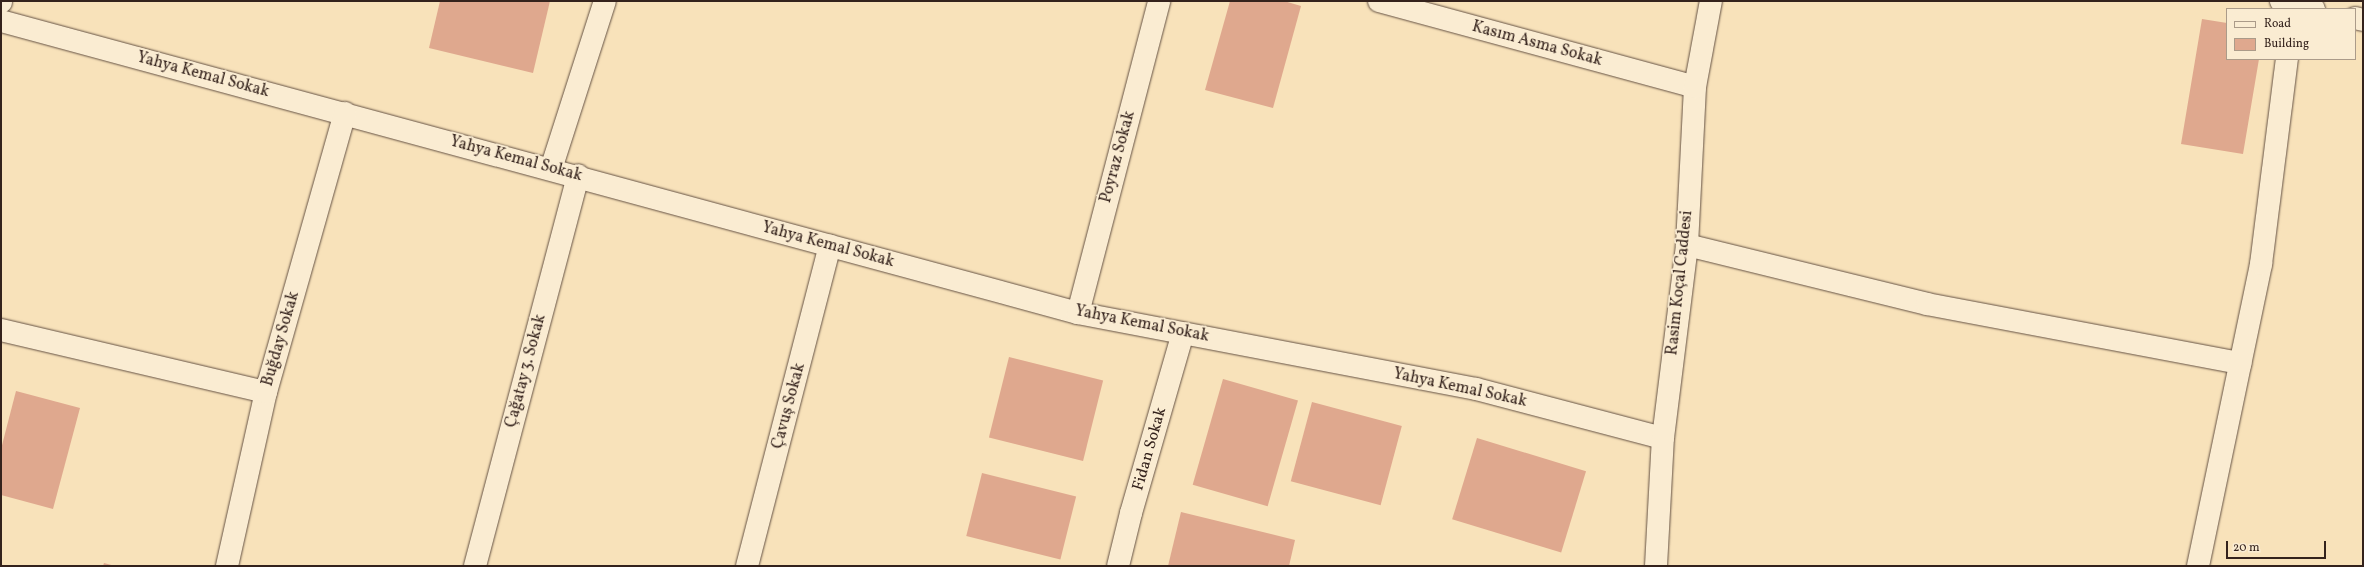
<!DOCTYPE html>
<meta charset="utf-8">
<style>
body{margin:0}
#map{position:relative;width:2364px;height:567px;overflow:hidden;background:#f8e2ba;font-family:Vollkorn,serif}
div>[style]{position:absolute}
.building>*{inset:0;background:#dfa88e;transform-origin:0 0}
.roads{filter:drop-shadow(0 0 1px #655244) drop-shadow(0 0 1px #655244)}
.minor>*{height:22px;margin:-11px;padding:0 11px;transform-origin:11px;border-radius:11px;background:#faecd2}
span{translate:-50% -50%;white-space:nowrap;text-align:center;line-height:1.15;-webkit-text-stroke:3.5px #faecd2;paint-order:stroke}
.street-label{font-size:16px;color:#34221c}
.frame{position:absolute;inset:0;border:2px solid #34221c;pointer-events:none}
.legend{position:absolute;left:2226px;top:8px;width:130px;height:52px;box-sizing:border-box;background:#faecd2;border:1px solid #ab9b89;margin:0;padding:5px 7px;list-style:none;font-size:12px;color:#34221c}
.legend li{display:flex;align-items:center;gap:8px;height:20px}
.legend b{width:20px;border:1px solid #ab9b89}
.scale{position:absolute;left:2226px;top:541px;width:100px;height:18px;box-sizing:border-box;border:2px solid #34221c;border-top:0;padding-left:5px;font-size:12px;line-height:14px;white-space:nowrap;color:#34221c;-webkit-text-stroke:3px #faecd2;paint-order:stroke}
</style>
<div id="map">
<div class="building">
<div style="clip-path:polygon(440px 1px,550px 1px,533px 73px,429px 48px)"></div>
<div style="clip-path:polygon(1230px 1px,1284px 1px,1301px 6px,1273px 108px,1205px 90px)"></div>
<div style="clip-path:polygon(2202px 19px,2227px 23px,2227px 59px,2259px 59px,2243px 154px,2181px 144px)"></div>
<div style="left:1009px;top:357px;width:97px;height:83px;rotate:14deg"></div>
<div style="left:1223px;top:379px;width:78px;height:110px;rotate:16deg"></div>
<div style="clip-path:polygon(16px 391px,80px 408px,53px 509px,1px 495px,1px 449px)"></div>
<div style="left:1312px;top:402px;width:93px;height:82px;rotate:15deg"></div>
<div style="left:1477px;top:438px;width:114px;height:85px;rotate:17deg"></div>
<div style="left:982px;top:473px;width:97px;height:65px;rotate:14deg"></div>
<div style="clip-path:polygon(1181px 512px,1295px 540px,1289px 566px,1168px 566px)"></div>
<div style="clip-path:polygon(104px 563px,115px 566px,103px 566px)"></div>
</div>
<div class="roads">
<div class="minor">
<div style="left:1379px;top:1px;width:327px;rotate:15.2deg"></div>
<div style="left:2281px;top:1px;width:34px;rotate:14deg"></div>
<div style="left:1px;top:2px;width:1px;rotate:-90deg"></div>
<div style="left:2355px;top:18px;width:8px;rotate:14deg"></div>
<div style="left:1px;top:21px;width:1116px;rotate:15.17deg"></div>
<div style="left:1078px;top:313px;width:405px;rotate:10.8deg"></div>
<div style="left:1476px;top:389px;width:193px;rotate:14.7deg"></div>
<div style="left:551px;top:169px;width:176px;rotate:-72.2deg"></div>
<div style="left:1687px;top:245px;width:247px;rotate:13.8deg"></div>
<div style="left:1927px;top:304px;width:319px;rotate:10.7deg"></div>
<div style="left:1078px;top:313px;width:322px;rotate:-75.4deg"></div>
<div style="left:1px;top:330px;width:272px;rotate:13.2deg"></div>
<div style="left:227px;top:566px;width:178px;rotate:-77.4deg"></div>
<div style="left:266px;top:392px;width:290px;rotate:-74.2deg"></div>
<div style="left:475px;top:566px;width:404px;rotate:-75.2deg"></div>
<div style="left:747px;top:566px;width:331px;rotate:-75.5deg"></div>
<div style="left:1118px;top:566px;width:55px;rotate:-76.2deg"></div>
<div style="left:1131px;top:513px;width:187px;rotate:-73.9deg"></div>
<div style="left:1656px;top:566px;width:128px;rotate:-86.9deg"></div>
<div style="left:1663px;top:438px;width:194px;rotate:-82.9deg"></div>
<div style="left:1687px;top:245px;width:158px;rotate:-87.1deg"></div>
<div style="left:1695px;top:87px;width:87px;rotate:-79.5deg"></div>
<div style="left:2198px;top:566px;width:309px;rotate:-78.2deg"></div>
<div style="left:2261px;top:264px;width:207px;rotate:-82.8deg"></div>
</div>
</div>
<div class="street-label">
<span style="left:1537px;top:44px;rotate:15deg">Kasım Asma Sokak</span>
<span style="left:203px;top:75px;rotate:15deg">Yahya Kemal Sokak</span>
<span style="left:1118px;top:157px;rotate:-75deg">Poyraz Sokak</span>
<span style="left:516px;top:159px;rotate:15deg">Yahya Kemal Sokak</span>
<span style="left:828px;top:245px;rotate:15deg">Yahya Kemal Sokak</span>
<span style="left:1680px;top:283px;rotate:-84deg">Rasim Koçal Caddesi</span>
<span style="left:1142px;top:324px;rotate:11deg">Yahya Kemal Sokak</span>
<span style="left:281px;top:339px;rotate:-74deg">Buğday Sokak</span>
<span style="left:526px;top:371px;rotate:-75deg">Çağatay 3. Sokak</span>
<span style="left:1460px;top:388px;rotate:12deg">Yahya Kemal Sokak</span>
<span style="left:789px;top:406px;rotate:-75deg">Çavuş Sokak</span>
<span style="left:1150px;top:449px;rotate:-74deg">Fidan Sokak</span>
</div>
<div class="frame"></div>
<ul class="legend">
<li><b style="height:5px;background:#faecd2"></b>Road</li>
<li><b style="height:11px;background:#dfa88e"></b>Building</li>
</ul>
<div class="scale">20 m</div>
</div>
